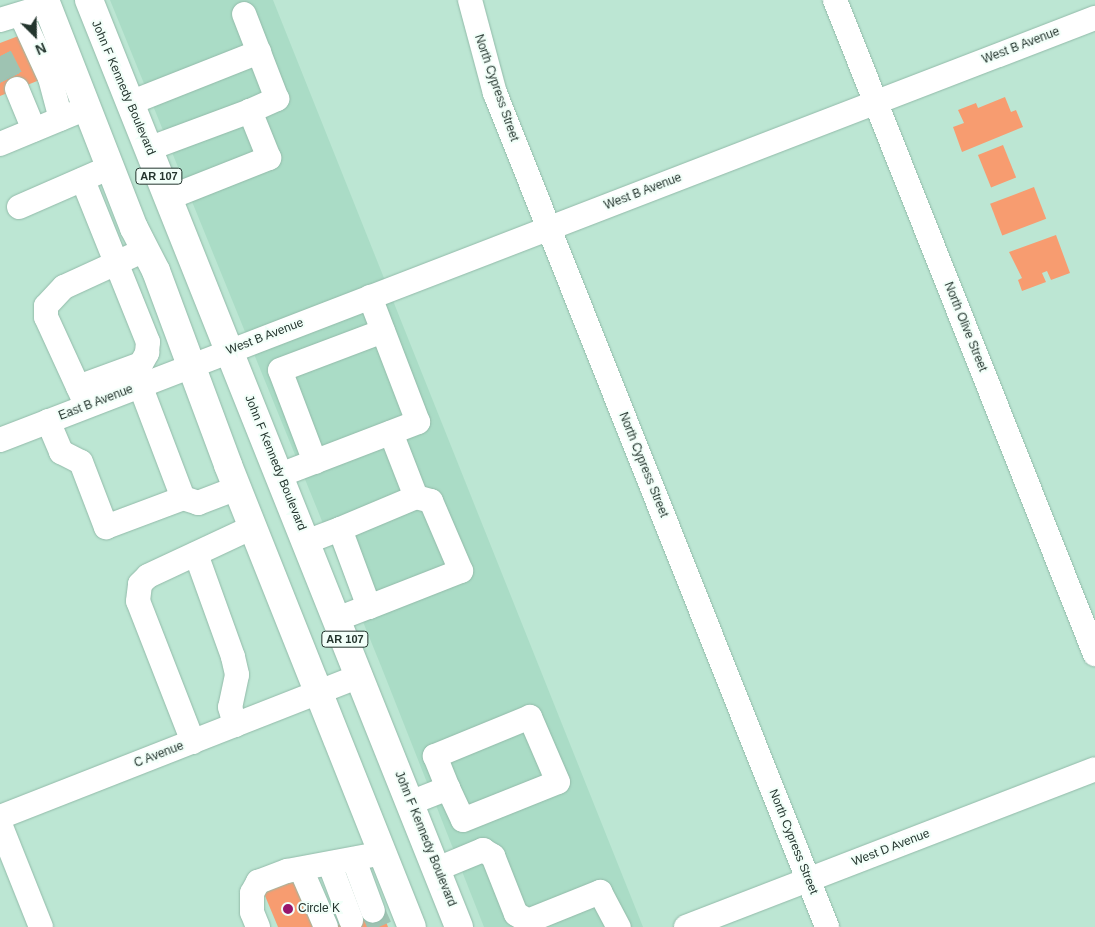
<!DOCTYPE html>
<style>
body{margin:0}
#map{position:relative;width:1095px;height:927px;overflow:hidden;background:#bce6d3;font-family:Helvetica,sans-serif}
div>[style]{position:absolute}
.built>*{inset:0;background:#aadcc6}
.building>*{inset:0;background:#f79c70;transform-origin:0 0}
.minor-tunnel>*{height:24px;margin-top:-12px;transform-origin:0;background:repeating-linear-gradient(90deg,#9ec3b2 0 24px,transparent 0 36px)}
.roads{filter:drop-shadow(0 0 1px #92baa9) drop-shadow(0 0 1px #92baa9)}
.minor>*{height:24px;margin:-12px;padding:0 12px;transform-origin:12px;border-radius:12px;background:#fff}
.major>*{height:28px;margin:-14px;padding:0 14px;transform-origin:14px;border-radius:14px;background:#fff}
.dots>*{width:14px;height:14px;translate:-50% -50%;box-sizing:border-box;border:2px solid #f2fff9;border-radius:50%}
span{translate:-50% -50%;white-space:nowrap;text-align:center;line-height:1.15;-webkit-text-stroke:4px #f2fff9;paint-order:stroke}
.shield-label span{padding:1px 4px;background:#f2fff9;border:1px solid;border-radius:4px;-webkit-text-stroke-width:0}
.shield-label{font-size:11px;color:#24352e;font-weight:700}
.street-label{font-size:12px;color:#24352e}
.poi-label{font-size:12px;color:#24352e}
.left{translate:0 -50%;text-align:left}
.north{position:absolute;left:10px;top:10px;width:50px;height:50px;-webkit-text-stroke:4px #f2fff9;paint-order:stroke;rotate:157deg;font-size:14px;font-weight:700;line-height:20px;text-align:center;color:#24352e}
.north::after{content:'';display:block;margin:auto;width:18px;height:22px;background:#24352e;clip-path:polygon(50% 0,100% 100%,50% 72%,0 100%)}
</style>
<div id="map">
<div class="built">
<div style="clip-path:polygon(110px 0,273px 0,643px 927px,484px 927px,381px 666px)"></div>
</div>
<div class="building">
<div style="clip-path:polygon(29px 32px,47px 77px,0 96px,0 43px)"></div>
<div style="clip-path:polygon(1005px 97px,1011px 112px,1016px 110px,1023px 127px,962px 152px,953px 127px,964px 123px,958px 110px,976px 103px,978px 108px)"></div>
<div style="left:1003px;top:145px;width:35px;height:27px;rotate:68deg"></div>
<div style="left:1034px;top:187px;width:34px;height:47px;rotate:69deg"></div>
<div style="clip-path:polygon(1056px 235px,1070px 273px,1051px 280px,1047px 271px,1042px 273px,1046px 282px,1022px 291px,1018px 280px,1022px 278px,1009px 252px)"></div>
<div style="clip-path:polygon(295px 881px,313px 927px,278px 927px,263px 891px)"></div>
<div style="clip-path:polygon(381px 908px,388px 927px,333px 927px)"></div>
</div>
<div class="minor-tunnel">
<div style="left:0;top:56px;width:37px;rotate:63deg"></div>
<div style="left:373px;top:911px;width:17px;rotate:66deg"></div>
</div>
<div class="roads">
<div class="minor">
<div style="left:470px;top:0;width:96px;rotate:75deg"></div>
<div style="left:495px;top:93px;width:898px;rotate:68.29deg"></div>
<div style="left:835px;top:0;width:704px;rotate:68.32deg"></div>
<div style="left:21px;top:15px;width:69px;rotate:65.3deg"></div>
<div style="left:50px;top:78px;width:42px;rotate:75deg"></div>
<div style="left:0;top:20px;width:38px;rotate:-17deg"></div>
<div style="left:17px;top:89px;width:44px;rotate:67.5deg"></div>
<div style="left:130px;top:103px;width:139px;rotate:-21.6deg"></div>
<div style="left:0;top:144px;width:81px;rotate:-22.5deg"></div>
<div style="left:148px;top:149px;width:109px;rotate:-20.4deg"></div>
<div style="left:168px;top:198px;width:109px;rotate:-21.6deg"></div>
<div style="left:269px;top:158px;width:51px;rotate:-112deg"></div>
<div style="left:250px;top:111px;width:30px;rotate:-24deg"></div>
<div style="left:277px;top:99px;width:91px;rotate:-111.2deg"></div>
<div style="left:19px;top:207px;width:85px;rotate:-23.6deg"></div>
<div style="left:140px;top:385px;width:121px;rotate:69.2deg"></div>
<div style="left:183px;top:498px;width:16px;rotate:18deg"></div>
<div style="left:198px;top:503px;width:42px;rotate:-21deg"></div>
<div style="left:78px;top:387px;width:67px;rotate:-20.1deg"></div>
<div style="left:141px;top:364px;width:13px;rotate:-61deg"></div>
<div style="left:147px;top:353px;width:11px;rotate:-85deg"></div>
<div style="left:148px;top:342px;width:175px;rotate:-111.9deg"></div>
<div style="left:84px;top:400px;width:91px;rotate:-114.6deg"></div>
<div style="left:46px;top:317px;width:11px;rotate:-90deg"></div>
<div style="left:46px;top:306px;width:26px;rotate:-47deg"></div>
<div style="left:64px;top:287px;width:89px;rotate:-24.6deg"></div>
<div style="left:48px;top:421px;width:34px;rotate:67deg"></div>
<div style="left:61px;top:452px;width:22px;rotate:27deg"></div>
<div style="left:81px;top:462px;width:70px;rotate:69deg"></div>
<div style="left:106px;top:527px;width:82px;rotate:-20.6deg"></div>
<div style="left:0;top:440px;width:1174px;rotate:-21.08deg"></div>
<div style="left:315px;top:462px;width:98px;rotate:-110.8deg"></div>
<div style="left:280px;top:370px;width:110px;rotate:-20.7deg"></div>
<div style="left:280px;top:475px;width:148px;rotate:-21deg"></div>
<div style="left:418px;top:422px;width:134px;rotate:-111deg"></div>
<div style="left:306px;top:542px;width:36px;rotate:-21deg"></div>
<div style="left:196px;top:554px;width:109px;rotate:70.2deg"></div>
<div style="left:233px;top:657px;width:18px;rotate:77deg"></div>
<div style="left:237px;top:675px;width:33px;rotate:102deg"></div>
<div style="left:230px;top:707px;width:19px;rotate:74deg"></div>
<div style="left:369px;top:607px;width:99px;rotate:-21.4deg"></div>
<div style="left:461px;top:571px;width:76px;rotate:-113.2deg"></div>
<div style="left:431px;top:501px;width:16px;rotate:-165deg"></div>
<div style="left:337px;top:619px;width:34px;rotate:-21deg"></div>
<div style="left:369px;top:607px;width:83px;rotate:-110.4deg"></div>
<div style="left:340px;top:529px;width:82px;rotate:-22.8deg"></div>
<div style="left:416px;top:497px;width:69px;rotate:-111.3deg"></div>
<div style="left:193px;top:742px;width:151px;rotate:-111.3deg"></div>
<div style="left:138px;top:601px;width:17px;rotate:-83deg"></div>
<div style="left:140px;top:584px;width:11px;rotate:-45deg"></div>
<div style="left:148px;top:576px;width:116px;rotate:-25deg"></div>
<div style="left:410px;top:803px;width:41px;rotate:-21.5deg"></div>
<div style="left:448px;top:788px;width:35px;rotate:65deg"></div>
<div style="left:463px;top:820px;width:102px;rotate:-21.8deg"></div>
<div style="left:558px;top:782px;width:71px;rotate:-113.3deg"></div>
<div style="left:530px;top:717px;width:103px;rotate:157.7deg"></div>
<div style="left:435px;top:756px;width:35px;rotate:68deg"></div>
<div style="left:0;top:817px;width:387px;rotate:-21.4deg"></div>
<div style="left:0;top:824px;width:111px;rotate:68.3deg"></div>
<div style="left:354px;top:860px;width:54px;rotate:69.6deg"></div>
<div style="left:330px;top:865px;width:59px;rotate:69.1deg"></div>
<div style="left:301px;top:869px;width:63px;rotate:66.7deg"></div>
<div style="left:437px;top:869px;width:50px;rotate:-22.4deg"></div>
<div style="left:483px;top:850px;width:12px;rotate:31deg"></div>
<div style="left:493px;top:856px;width:62px;rotate:68.4deg"></div>
<div style="left:516px;top:914px;width:14px;rotate:30deg"></div>
<div style="left:528px;top:921px;width:78px;rotate:-21.9deg"></div>
<div style="left:600px;top:892px;width:40px;rotate:62deg"></div>
<div style="left:258px;top:927px;width:16px;rotate:-112deg"></div>
<div style="left:252px;top:912px;width:19px;rotate:-90deg"></div>
<div style="left:252px;top:893px;width:13px;rotate:-61deg"></div>
<div style="left:258px;top:882px;width:31px;rotate:-21deg"></div>
<div style="left:287px;top:871px;width:98px;rotate:-10.6deg"></div>
<div style="left:686px;top:927px;width:438px;rotate:-21.1deg"></div>
</div>
<div class="major">
<div style="left:45px;top:0;width:245px;rotate:68.7deg"></div>
<div style="left:134px;top:228px;width:48px;rotate:62.9deg"></div>
<div style="left:156px;top:271px;width:207px;rotate:69.6deg"></div>
<div style="left:228px;top:465px;width:497px;rotate:68.3deg"></div>
<div style="left:89px;top:0;width:998px;rotate:68.24deg"></div>
</div>
</div>
<div class="dots">
<div style="left:288px;top:909px;background:#98166c"></div>
</div>
<div class="shield-label">
<span style="left:159px;top:176px">AR 107</span>
<span style="left:345px;top:639px">AR 107</span>
</div>
<div class="street-label">
<span style="left:1021px;top:46px;rotate:-21deg">West B Avenue</span>
<span style="left:123px;top:88px;rotate:67deg">John F Kennedy Boulevard</span>
<span style="left:496px;top:88px;rotate:71deg">North Cypress Street</span>
<span style="left:643px;top:192px;rotate:-21deg">West B Avenue</span>
<span style="left:965px;top:327px;rotate:68deg">North Olive Street</span>
<span style="left:265px;top:337px;rotate:-21deg">West B Avenue</span>
<span style="left:96px;top:403px;rotate:-21deg">East B Avenue</span>
<span style="left:275px;top:463px;rotate:68deg">John F Kennedy Boulevard</span>
<span style="left:643px;top:465px;rotate:68deg">North Cypress Street</span>
<span style="left:159px;top:755px;rotate:-21deg">C Avenue</span>
<span style="left:425px;top:839px;rotate:68deg">John F Kennedy Boulevard</span>
<span style="left:793px;top:842px;rotate:68deg">North Cypress Street</span>
<span style="left:891px;top:848px;rotate:-21deg">West D Avenue</span>
</div>
<div class="poi-label">
<span class="left" style="left:298px;top:909px">Circle K</span>
</div>
<div class="north">N</div>
</div>
